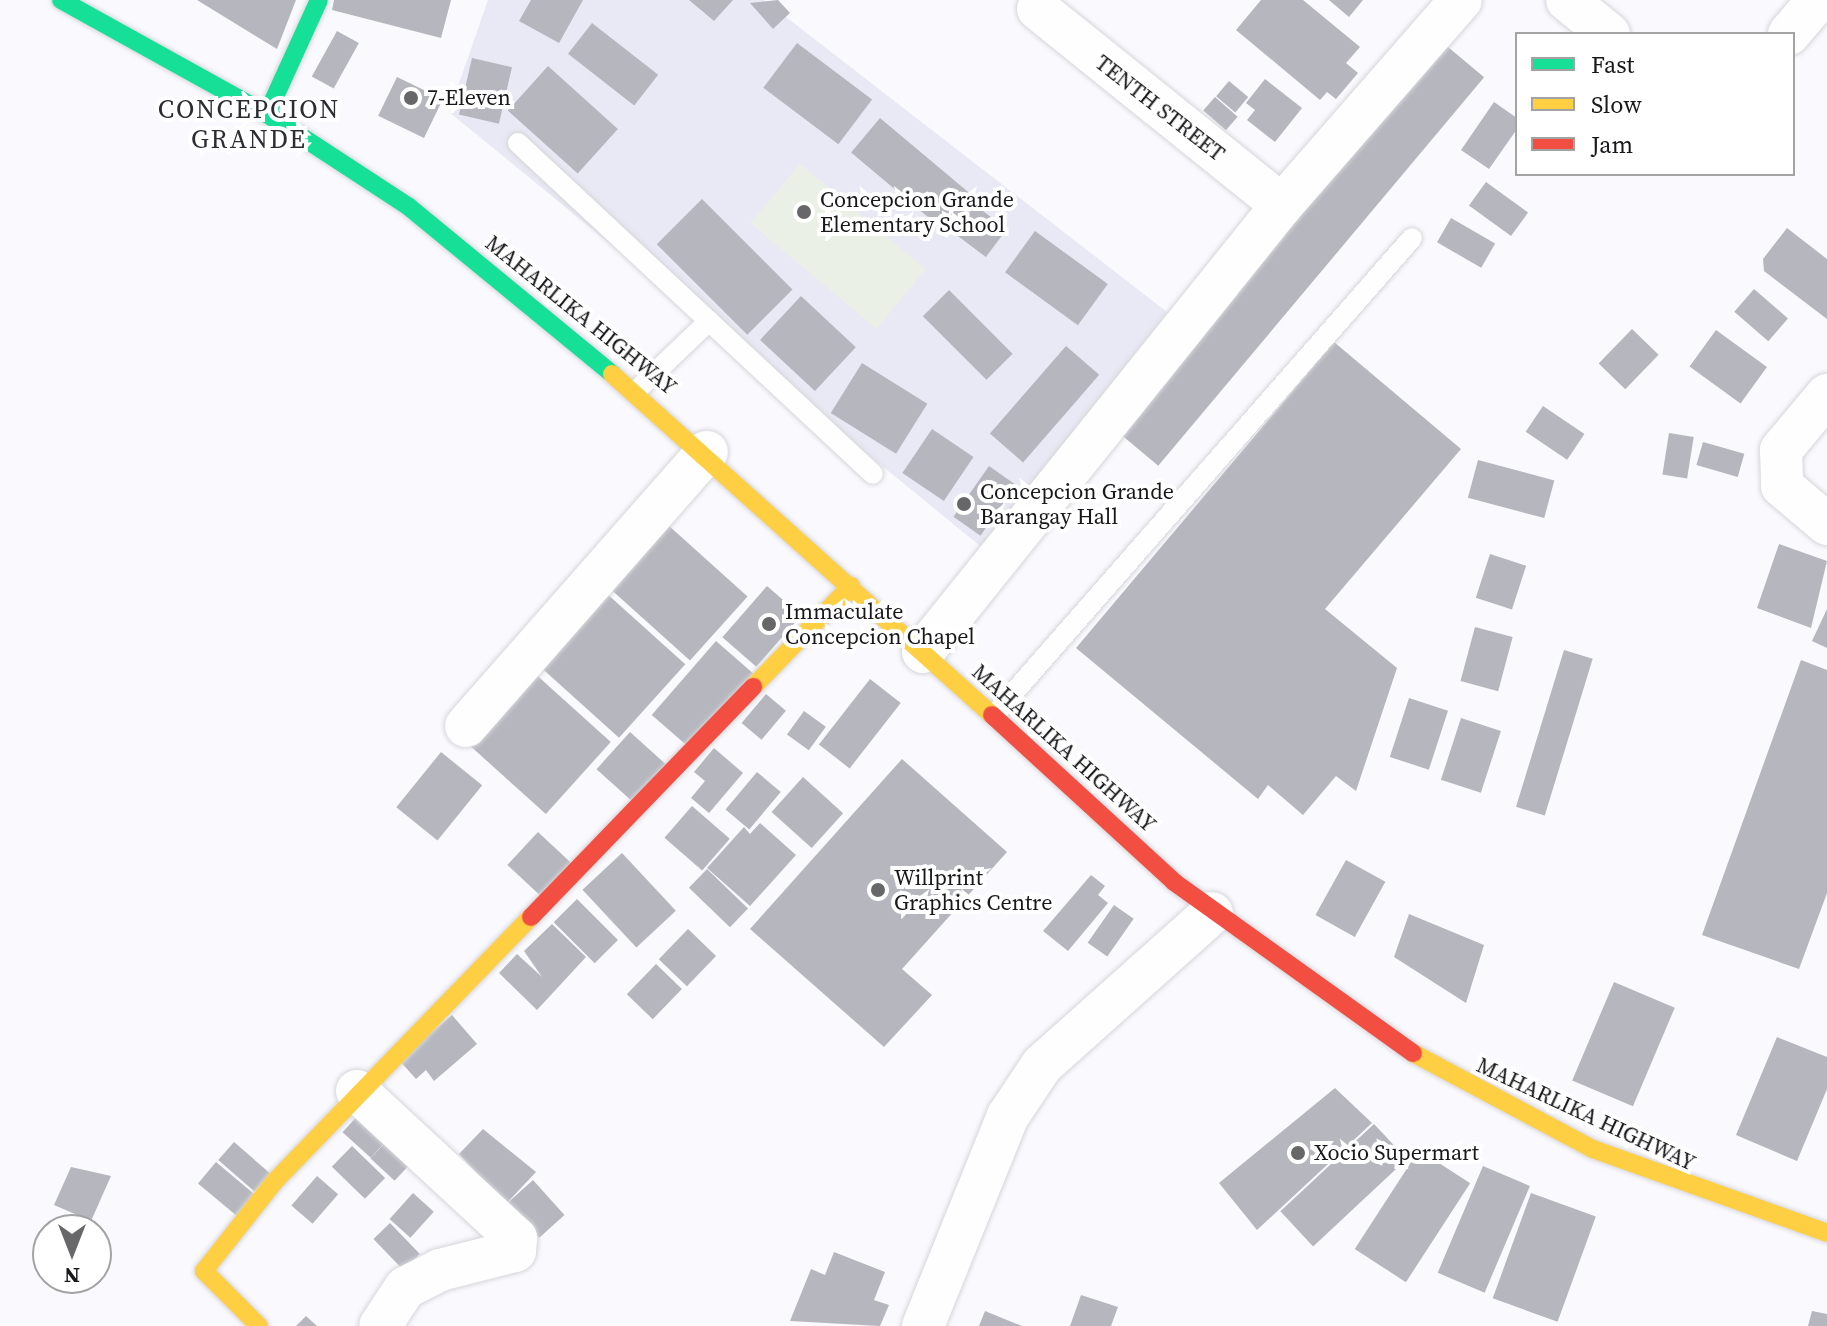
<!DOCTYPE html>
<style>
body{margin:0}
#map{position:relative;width:1827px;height:1326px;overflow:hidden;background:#f9f9fe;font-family:"Source Serif 4",serif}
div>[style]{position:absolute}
.built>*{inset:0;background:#e8e9f4}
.green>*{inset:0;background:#ebf0e6;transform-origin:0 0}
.building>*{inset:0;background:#b5b6be;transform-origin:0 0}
.roads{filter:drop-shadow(0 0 2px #d6d6da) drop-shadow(0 0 2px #d6d6da)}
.lane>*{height:20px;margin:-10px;padding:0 10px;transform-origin:10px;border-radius:10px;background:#fefeff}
.street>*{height:42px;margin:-21px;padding:0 21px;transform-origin:21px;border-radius:21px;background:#fefeff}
.fast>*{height:18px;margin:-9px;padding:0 9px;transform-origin:9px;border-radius:9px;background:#16e098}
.slow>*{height:18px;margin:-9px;padding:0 9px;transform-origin:9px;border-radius:9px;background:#ffcf43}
.jam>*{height:18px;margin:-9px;padding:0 9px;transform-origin:9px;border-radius:9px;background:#f24e42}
.dots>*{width:22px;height:22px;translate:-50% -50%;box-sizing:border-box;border:4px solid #fff;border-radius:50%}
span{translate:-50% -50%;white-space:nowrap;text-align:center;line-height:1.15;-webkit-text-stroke:8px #fff;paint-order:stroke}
.poi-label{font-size:22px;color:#18181b}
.left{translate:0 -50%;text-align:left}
.street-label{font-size:22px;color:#18181b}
.quarter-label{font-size:26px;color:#2c2d33;letter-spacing:2px}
.legend{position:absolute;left:1515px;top:32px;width:280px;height:144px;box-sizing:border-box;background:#fff;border:2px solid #a3a3a4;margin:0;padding:10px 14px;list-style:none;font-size:24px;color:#18181b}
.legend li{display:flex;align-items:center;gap:16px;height:40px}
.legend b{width:40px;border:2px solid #a3a3a4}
.north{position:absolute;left:32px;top:1214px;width:80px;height:80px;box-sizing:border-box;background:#fff;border:2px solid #a3a3a4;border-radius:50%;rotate:180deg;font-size:22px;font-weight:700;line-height:32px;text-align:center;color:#18181b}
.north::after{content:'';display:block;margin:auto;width:28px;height:36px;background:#67676a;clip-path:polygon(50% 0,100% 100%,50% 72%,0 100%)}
</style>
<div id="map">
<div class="built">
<div style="clip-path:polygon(488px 0,764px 0,1167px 312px,985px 550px,449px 112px)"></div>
</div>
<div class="green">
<div style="left:800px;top:164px;width:164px;height:77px;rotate:40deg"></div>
</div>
<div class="building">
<div style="clip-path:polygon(197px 0,296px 0,277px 49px)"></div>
<div style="clip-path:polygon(334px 0,451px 0,441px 38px,332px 10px)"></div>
<div style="clip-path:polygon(531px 0,583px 0,559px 43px,519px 21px)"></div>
<div style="clip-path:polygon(689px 0,733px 0,714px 21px)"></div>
<div style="clip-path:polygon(778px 0,790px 13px,773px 29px,750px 3px)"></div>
<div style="clip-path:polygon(1261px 0,1303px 0,1360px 47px,1346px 63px,1358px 73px,1336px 99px,1327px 92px,1320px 100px,1236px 30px)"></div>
<div style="clip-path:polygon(1329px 0,1363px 0,1349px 17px)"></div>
<div style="left:592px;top:23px;width:84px;height:39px;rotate:38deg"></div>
<div style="left:337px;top:31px;width:25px;height:52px;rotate:29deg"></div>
<div style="left:1442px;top:42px;width:55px;height:507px;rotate:40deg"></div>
<div style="left:797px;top:43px;width:94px;height:56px;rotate:37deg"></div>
<div style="left:472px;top:58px;width:41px;height:58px;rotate:13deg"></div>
<div style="left:548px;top:66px;width:94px;height:60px;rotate:42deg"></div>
<div style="left:397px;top:77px;width:51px;height:43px;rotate:26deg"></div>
<div style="clip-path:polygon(1265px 79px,1302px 108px,1275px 142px,1247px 120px,1255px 110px,1246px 103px)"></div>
<div style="left:1229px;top:81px;width:25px;height:20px;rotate:40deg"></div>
<div style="left:1215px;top:97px;width:30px;height:18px;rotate:41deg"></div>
<div style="clip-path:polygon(1494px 102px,1517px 118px,1517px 129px,1489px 169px,1461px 150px)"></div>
<div style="left:880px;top:118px;width:126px;height:45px;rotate:40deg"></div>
<div style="left:1486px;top:182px;width:52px;height:29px;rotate:36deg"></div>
<div style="left:702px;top:199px;width:128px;height:64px;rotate:45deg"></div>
<div style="left:975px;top:205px;width:40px;height:35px;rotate:37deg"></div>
<div style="left:1451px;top:218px;width:51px;height:28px;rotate:30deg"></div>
<div style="clip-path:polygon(1787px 228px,1827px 259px,1827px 319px,1764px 271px,1763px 259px)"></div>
<div style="left:1035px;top:231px;width:90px;height:51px;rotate:36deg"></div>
<div style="left:1754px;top:289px;width:45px;height:30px;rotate:41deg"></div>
<div style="left:949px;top:290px;width:90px;height:37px;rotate:45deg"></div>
<div style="left:801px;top:296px;width:75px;height:60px;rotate:43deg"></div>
<div style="left:1632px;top:329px;width:37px;height:48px;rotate:44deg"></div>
<div style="left:1716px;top:330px;width:63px;height:45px;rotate:36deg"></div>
<div style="clip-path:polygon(1334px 342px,1461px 449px,1325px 609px,1397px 668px,1356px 791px,1336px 776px,1303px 815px,1268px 785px,1258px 799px,1076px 648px)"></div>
<div style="left:1066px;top:346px;width:44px;height:116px;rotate:41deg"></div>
<div style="left:862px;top:363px;width:77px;height:59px;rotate:32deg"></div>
<div style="left:1543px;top:406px;width:50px;height:31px;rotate:34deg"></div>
<div style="left:932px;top:429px;width:50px;height:53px;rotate:34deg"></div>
<div style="left:1669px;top:433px;width:25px;height:42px;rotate:9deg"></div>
<div style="left:1703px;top:442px;width:43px;height:24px;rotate:16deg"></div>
<div style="left:1478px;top:460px;width:79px;height:39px;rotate:15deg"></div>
<div style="left:989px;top:466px;width:33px;height:62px;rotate:35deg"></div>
<div style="left:668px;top:525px;width:107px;height:86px;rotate:42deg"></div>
<div style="clip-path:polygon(1779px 544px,1827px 561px,1811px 628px,1757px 608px)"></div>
<div style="left:1490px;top:554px;width:38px;height:46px;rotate:18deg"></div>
<div style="left:767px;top:586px;width:45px;height:68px;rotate:41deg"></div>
<div style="left:605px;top:592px;width:108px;height:99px;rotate:42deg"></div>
<div style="clip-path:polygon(1827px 609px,1827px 648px,1812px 641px)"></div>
<div style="left:1475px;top:627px;width:39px;height:56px;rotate:15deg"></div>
<div style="left:716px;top:641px;width:49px;height:98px;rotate:41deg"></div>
<div style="left:1564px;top:650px;width:30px;height:164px;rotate:17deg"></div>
<div style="clip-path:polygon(1801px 660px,1827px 670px,1827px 893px,1799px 969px,1702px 935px)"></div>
<div style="left:532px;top:671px;width:106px;height:97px;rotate:42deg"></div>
<div style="left:870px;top:679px;width:39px;height:83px;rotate:38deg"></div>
<div style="left:766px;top:694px;width:26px;height:38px;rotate:40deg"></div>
<div style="left:1409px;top:698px;width:41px;height:62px;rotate:18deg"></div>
<div style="left:804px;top:711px;width:27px;height:29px;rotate:36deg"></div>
<div style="left:1461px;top:718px;width:42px;height:65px;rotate:18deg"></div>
<div style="left:630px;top:732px;width:48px;height:50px;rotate:42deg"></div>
<div style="clip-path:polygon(714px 748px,743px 773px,709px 813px,691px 798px,705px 781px,694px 772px)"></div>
<div style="left:441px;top:752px;width:53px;height:71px;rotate:39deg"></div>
<div style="clip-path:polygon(902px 759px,1007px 852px,902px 969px,932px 995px,884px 1047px,750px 929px)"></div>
<div style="left:757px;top:772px;width:31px;height:49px;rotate:40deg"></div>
<div style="left:803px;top:777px;width:54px;height:47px;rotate:42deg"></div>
<div style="left:692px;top:806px;width:50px;height:42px;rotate:41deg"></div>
<div style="clip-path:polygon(760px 823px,796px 855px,750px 906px,707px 868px,744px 827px,750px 834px)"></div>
<div style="left:538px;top:832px;width:45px;height:45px;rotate:43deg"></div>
<div style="left:622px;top:853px;width:79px;height:54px;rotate:47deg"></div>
<div style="left:1346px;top:860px;width:45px;height:63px;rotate:29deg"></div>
<div style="left:707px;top:869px;width:57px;height:26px;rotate:44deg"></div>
<div style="clip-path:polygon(1091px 875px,1105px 886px,1098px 895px,1108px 903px,1068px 951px,1043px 931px)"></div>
<div style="left:577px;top:899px;width:58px;height:33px;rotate:45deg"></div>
<div style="left:1114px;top:905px;width:24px;height:46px;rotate:35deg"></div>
<div style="clip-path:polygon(1409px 914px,1484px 945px,1466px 1003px,1394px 957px)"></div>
<div style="clip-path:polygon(552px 924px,586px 957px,537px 1010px,499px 973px,517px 954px,542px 977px,524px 951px)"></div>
<div style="left:688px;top:929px;width:39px;height:42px;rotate:44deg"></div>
<div style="left:656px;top:964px;width:36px;height:42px;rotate:44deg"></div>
<div style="left:1614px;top:982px;width:66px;height:107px;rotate:23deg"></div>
<div style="clip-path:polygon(452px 1015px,477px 1044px,434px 1081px,426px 1070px,416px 1079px,399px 1060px)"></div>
<div style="clip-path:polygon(1777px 1037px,1827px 1057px,1827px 1089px,1797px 1161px,1736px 1135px)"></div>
<div style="clip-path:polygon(1335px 1088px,1372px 1123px,1257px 1230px,1219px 1183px)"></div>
<div style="left:368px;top:1104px;width:38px;height:38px;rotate:42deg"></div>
<div style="left:1374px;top:1124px;width:48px;height:128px;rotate:47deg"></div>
<div style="clip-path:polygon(483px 1129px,536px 1172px,506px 1204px,459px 1154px)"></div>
<div style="left:395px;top:1132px;width:33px;height:36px;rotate:43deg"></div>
<div style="left:234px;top:1142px;width:48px;height:24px;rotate:41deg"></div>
<div style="left:352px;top:1146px;width:46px;height:29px;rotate:44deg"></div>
<div style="left:1419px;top:1150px;width:61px;height:118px;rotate:33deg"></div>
<div style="left:216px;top:1162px;width:52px;height:28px;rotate:40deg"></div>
<div style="left:1483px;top:1166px;width:51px;height:116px;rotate:23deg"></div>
<div style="clip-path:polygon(71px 1167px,111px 1176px,91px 1221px,54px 1205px)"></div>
<div style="left:317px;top:1176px;width:28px;height:39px;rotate:41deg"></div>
<div style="left:533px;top:1180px;width:47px;height:34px;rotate:48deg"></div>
<div style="left:413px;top:1193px;width:28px;height:35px;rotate:42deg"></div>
<div style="left:1531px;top:1193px;width:69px;height:112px;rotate:20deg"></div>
<div style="left:390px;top:1223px;width:43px;height:23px;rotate:46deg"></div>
<div style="clip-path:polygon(834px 1252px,885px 1272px,874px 1300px,889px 1305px,880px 1326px,790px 1321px,811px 1269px,825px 1275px)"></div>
<div style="clip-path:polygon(1081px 1295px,1118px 1307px,1111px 1326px,1070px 1326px)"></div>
<div style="clip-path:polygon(985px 1311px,1022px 1326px,979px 1326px)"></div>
<div style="clip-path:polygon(1812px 1311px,1827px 1314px,1827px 1326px,1808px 1326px)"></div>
<div style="clip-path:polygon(306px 1316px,317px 1326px,296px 1326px)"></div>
</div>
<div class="roads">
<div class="lane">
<div style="left:518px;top:143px;width:485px;rotate:43deg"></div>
<div style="left:637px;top:390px;width:100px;rotate:-43.8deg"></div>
<div style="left:994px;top:715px;width:634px;rotate:-48.77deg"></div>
</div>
<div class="street">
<div style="left:1567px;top:0;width:54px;rotate:39deg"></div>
<div style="left:1038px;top:9px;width:313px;rotate:38.8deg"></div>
<div style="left:1789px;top:34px;width:45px;rotate:-49.5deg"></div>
<div style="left:1827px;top:395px;width:72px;rotate:129.9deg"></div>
<div style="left:1781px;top:450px;width:36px;rotate:88deg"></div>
<div style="left:1782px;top:486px;width:59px;rotate:40.2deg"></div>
<div style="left:923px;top:652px;width:573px;rotate:-51.23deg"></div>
<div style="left:1282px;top:205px;width:272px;rotate:-48.9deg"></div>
<div style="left:466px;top:726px;width:365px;rotate:-48.7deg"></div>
<div style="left:357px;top:1091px;width:217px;rotate:42.8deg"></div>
<div style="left:516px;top:1238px;width:13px;rotate:94deg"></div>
<div style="left:515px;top:1251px;width:77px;rotate:165.8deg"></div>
<div style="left:440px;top:1270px;width:39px;rotate:153deg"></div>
<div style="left:405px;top:1288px;width:45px;rotate:123.3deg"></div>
<div style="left:923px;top:1326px;width:227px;rotate:-68deg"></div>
<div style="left:1008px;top:1116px;width:61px;rotate:-56.3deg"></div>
<div style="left:1042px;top:1065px;width:228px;rotate:-41.8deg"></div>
</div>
<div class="fast">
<div style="left:61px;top:0;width:235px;rotate:29deg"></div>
<div style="left:267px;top:114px;width:170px;rotate:33.2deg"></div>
<div style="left:409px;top:207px;width:263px;rotate:39.4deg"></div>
<div style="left:267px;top:114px;width:125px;rotate:-65.5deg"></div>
</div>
<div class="slow">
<div style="left:612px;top:374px;width:511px;rotate:41.9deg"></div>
<div style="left:753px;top:687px;width:141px;rotate:-45.9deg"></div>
<div style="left:1413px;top:1053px;width:204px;rotate:28.1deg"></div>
<div style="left:1593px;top:1149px;width:249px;rotate:19.7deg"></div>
<div style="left:259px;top:1326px;width:78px;rotate:-135deg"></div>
<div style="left:204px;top:1271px;width:115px;rotate:-51.7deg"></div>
<div style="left:275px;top:1181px;width:368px;rotate:-45.9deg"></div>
</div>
<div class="jam">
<div style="left:992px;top:715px;width:247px;rotate:42.5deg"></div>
<div style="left:1174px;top:882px;width:294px;rotate:35.6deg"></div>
<div style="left:531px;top:917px;width:320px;rotate:-46deg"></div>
</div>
</div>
<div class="dots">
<div style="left:411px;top:98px;background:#67676a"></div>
<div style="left:804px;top:212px;background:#67676a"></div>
<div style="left:964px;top:504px;background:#67676a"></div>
<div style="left:769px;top:624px;background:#67676a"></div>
<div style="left:878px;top:890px;background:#67676a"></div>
<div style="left:1298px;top:1153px;background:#67676a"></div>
</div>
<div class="poi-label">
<span class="left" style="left:427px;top:98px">7-Eleven</span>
<span class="left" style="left:820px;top:212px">Concepcion Grande<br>Elementary School</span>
<span class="left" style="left:980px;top:504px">Concepcion Grande<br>Barangay Hall</span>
<span class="left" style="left:785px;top:624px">Immaculate<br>Concepcion Chapel</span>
<span class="left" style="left:894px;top:890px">Willprint<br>Graphics Centre</span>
<span class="left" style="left:1314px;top:1153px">Xocio Supermart</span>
</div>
<div class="street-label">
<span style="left:1160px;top:108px;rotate:38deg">TENTH STREET</span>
<span style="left:581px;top:315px;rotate:39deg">MAHARLIKA HIGHWAY</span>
<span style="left:1064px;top:748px;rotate:42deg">MAHARLIKA HIGHWAY</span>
<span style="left:1586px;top:1114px;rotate:25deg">MAHARLIKA HIGHWAY</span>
</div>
<div class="quarter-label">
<span style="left:249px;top:125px">CONCEPCION<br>GRANDE</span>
</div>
<ul class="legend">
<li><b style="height:10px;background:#16e098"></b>Fast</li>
<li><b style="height:10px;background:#ffcf43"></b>Slow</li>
<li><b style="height:10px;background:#f24e42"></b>Jam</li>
</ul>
<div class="north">N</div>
</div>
